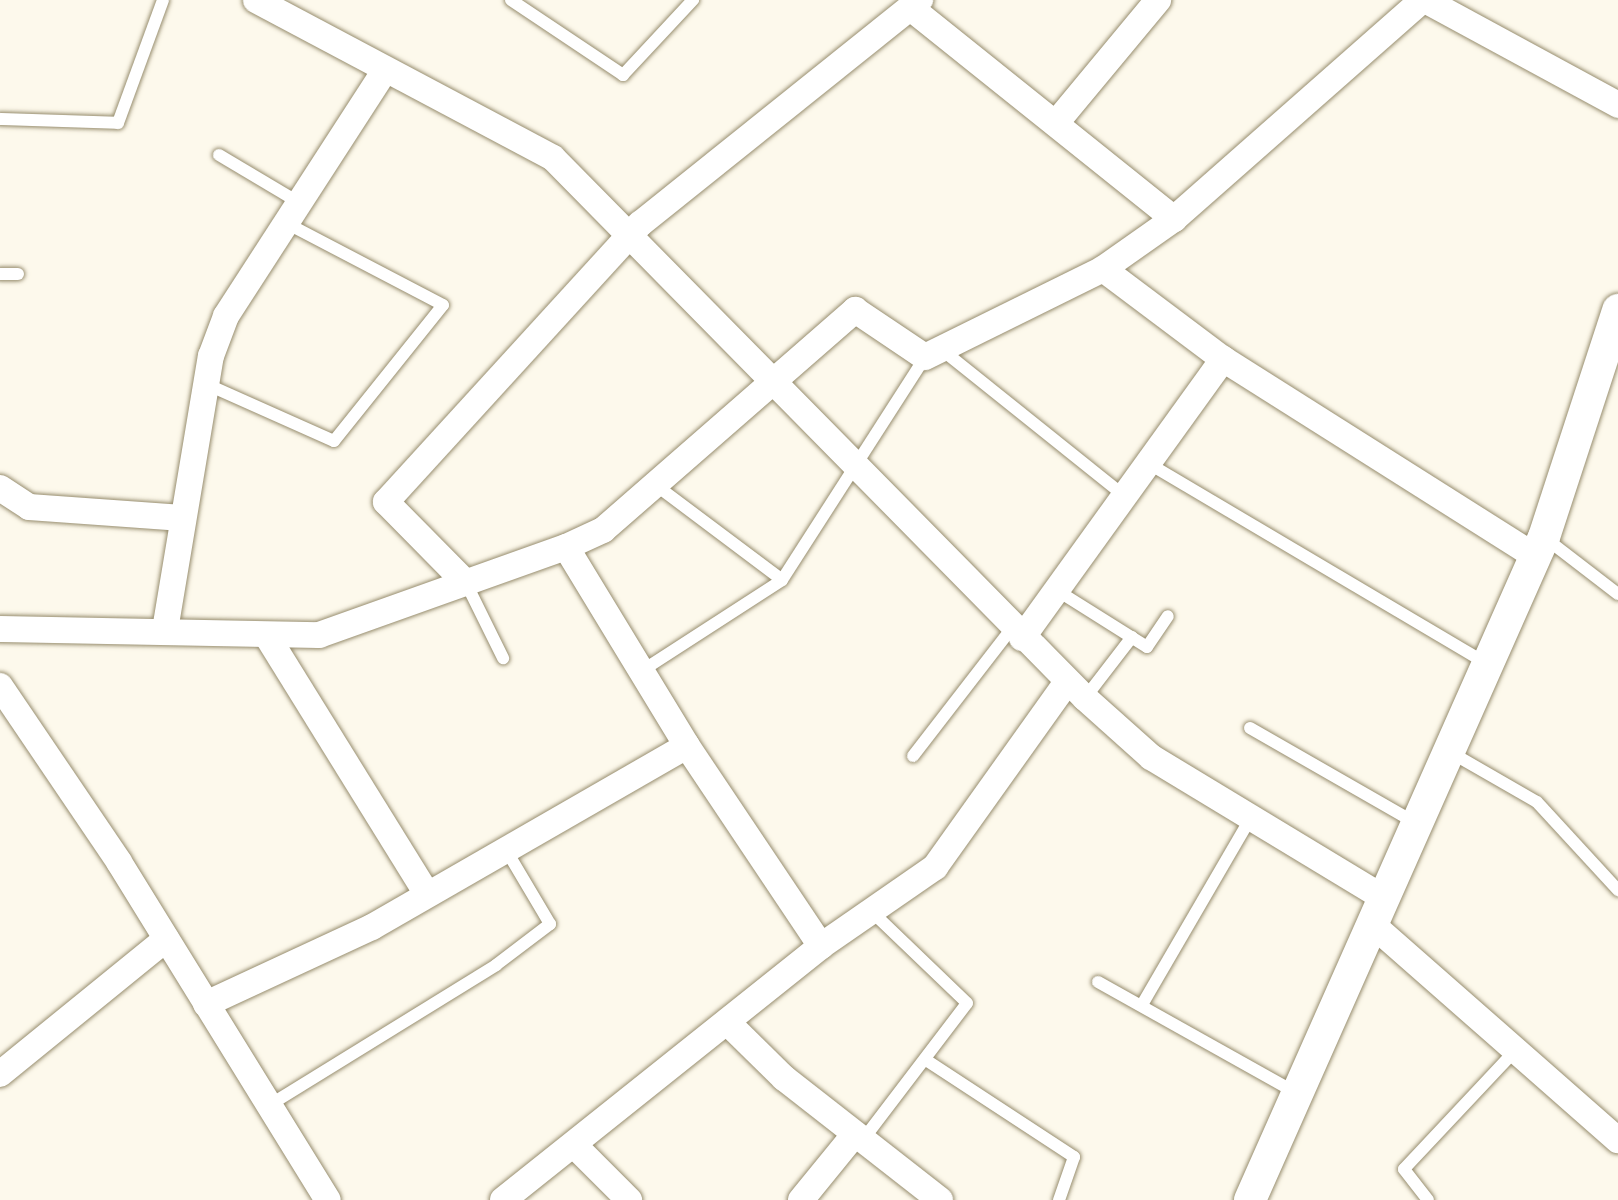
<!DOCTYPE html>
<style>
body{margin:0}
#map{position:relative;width:1618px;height:1200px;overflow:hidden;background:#fdf9ec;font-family:"Roboto Serif",serif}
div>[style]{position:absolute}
.roads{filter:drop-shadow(0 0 2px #978d6e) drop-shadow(0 0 2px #978d6e)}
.service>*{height:12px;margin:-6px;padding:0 6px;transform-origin:6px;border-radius:6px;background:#fff}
.minor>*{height:26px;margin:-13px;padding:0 13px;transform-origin:13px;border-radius:13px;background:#fff}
.tertiary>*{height:32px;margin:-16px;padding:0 16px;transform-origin:16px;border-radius:16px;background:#fff}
span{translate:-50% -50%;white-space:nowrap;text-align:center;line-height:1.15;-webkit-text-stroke:4.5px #fff;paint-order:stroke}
</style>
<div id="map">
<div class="roads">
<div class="service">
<div style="left:511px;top:0;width:135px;rotate:33.8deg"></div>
<div style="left:623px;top:75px;width:103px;rotate:-47deg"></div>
<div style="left:0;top:119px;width:118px;rotate:1.9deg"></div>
<div style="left:118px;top:123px;width:131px;rotate:-69.9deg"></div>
<div style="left:219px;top:155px;width:94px;rotate:30.7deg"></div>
<div style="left:0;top:274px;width:18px"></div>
<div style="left:941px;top:349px;width:237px;rotate:38.7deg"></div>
<div style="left:206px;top:384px;width:140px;rotate:24deg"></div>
<div style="left:334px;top:441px;width:174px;rotate:-51.3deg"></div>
<div style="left:443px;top:305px;width:177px;rotate:-152.4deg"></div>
<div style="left:1151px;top:465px;width:391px;rotate:30.6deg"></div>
<div style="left:653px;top:483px;width:161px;rotate:36.9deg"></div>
<div style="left:1545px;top:538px;width:92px;rotate:37.5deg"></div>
<div style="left:466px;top:583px;width:84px;rotate:63.7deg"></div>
<div style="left:1058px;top:591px;width:105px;rotate:32.2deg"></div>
<div style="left:1147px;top:647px;width:37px;rotate:-56deg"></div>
<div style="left:640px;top:672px;width:169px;rotate:-32.9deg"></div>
<div style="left:782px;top:580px;width:265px;rotate:-57.3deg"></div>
<div style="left:1085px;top:698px;width:77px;rotate:-52.4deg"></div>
<div style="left:1250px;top:728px;width:191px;rotate:29.8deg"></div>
<div style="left:1450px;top:752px;width:100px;rotate:29.9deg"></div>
<div style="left:1537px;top:802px;width:120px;rotate:47.4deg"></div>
<div style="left:913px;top:756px;width:162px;rotate:-52.3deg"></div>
<div style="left:1098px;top:982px;width:228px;rotate:29.2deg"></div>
<div style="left:1143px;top:1003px;width:213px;rotate:-59.8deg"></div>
<div style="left:926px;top:1060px;width:177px;rotate:33.2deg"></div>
<div style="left:1074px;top:1157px;width:46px;rotate:109.2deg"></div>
<div style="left:268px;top:1106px;width:268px;rotate:-31.7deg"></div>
<div style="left:496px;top:965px;width:68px;rotate:-37.2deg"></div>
<div style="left:550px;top:924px;width:86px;rotate:-120.7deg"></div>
<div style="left:862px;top:1141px;width:173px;rotate:-52.7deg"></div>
<div style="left:967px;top:1003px;width:133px;rotate:-136.2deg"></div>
<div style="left:1428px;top:1200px;width:39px;rotate:-128deg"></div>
<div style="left:1404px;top:1169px;width:161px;rotate:-46.8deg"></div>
</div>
<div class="minor">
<div style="left:256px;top:0;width:336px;rotate:28deg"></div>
<div style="left:553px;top:158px;width:758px;rotate:45.43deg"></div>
<div style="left:1085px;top:698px;width:89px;rotate:41.8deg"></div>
<div style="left:1151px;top:757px;width:272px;rotate:31.2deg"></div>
<div style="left:1425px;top:0;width:220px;rotate:28.5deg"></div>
<div style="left:912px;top:9px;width:336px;rotate:38.7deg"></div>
<div style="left:1056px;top:123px;width:160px;rotate:-50.3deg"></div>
<div style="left:1103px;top:269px;width:150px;rotate:36.9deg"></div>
<div style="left:1223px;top:359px;width:369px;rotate:32.3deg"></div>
<div style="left:0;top:488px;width:35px;rotate:33deg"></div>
<div style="left:29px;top:507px;width:154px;rotate:4.1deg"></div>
<div style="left:566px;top:547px;width:233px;rotate:58.7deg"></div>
<div style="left:687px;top:746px;width:241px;rotate:56.2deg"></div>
<div style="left:466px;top:583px;width:114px;rotate:-134.6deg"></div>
<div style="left:386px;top:502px;width:377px;rotate:-47.6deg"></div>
<div style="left:640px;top:224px;width:359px;rotate:-38.7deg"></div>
<div style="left:0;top:629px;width:319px;rotate:1.1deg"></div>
<div style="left:319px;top:635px;width:262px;rotate:-19.6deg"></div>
<div style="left:566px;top:547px;width:41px;rotate:-24.7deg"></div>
<div style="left:603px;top:530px;width:335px;rotate:-41.1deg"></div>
<div style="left:855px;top:310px;width:84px;rotate:33.9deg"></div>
<div style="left:925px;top:357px;width:199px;rotate:-26.3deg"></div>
<div style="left:1103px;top:269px;width:87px;rotate:-35.2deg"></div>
<div style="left:1174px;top:219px;width:331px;rotate:-41.4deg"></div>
<div style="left:165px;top:630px;width:278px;rotate:-80.5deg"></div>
<div style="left:211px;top:356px;width:43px;rotate:-69.4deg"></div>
<div style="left:226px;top:316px;width:291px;rotate:-57.1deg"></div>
<div style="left:267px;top:636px;width:301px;rotate:58.2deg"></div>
<div style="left:1022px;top:638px;width:344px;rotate:-54.2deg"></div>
<div style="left:0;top:686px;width:212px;rotate:55.9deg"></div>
<div style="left:119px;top:862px;width:397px;rotate:58.3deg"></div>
<div style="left:1373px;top:925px;width:326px;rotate:41.3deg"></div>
<div style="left:206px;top:1004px;width:183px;rotate:-24.9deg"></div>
<div style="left:372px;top:927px;width:363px;rotate:-29.9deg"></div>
<div style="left:727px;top:1022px;width:80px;rotate:44.5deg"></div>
<div style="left:784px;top:1078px;width:198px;rotate:38deg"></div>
<div style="left:0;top:1074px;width:214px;rotate:-39.1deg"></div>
<div style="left:574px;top:1145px;width:78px;rotate:45deg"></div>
<div style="left:503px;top:1200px;width:407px;rotate:-38.6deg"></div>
<div style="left:821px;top:946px;width:139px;rotate:-34.7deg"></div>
<div style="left:935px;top:867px;width:227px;rotate:-54.5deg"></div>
<div style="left:801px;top:1200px;width:84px;rotate:-50.8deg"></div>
</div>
<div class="tertiary">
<div style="left:1250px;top:1200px;width:725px;rotate:-66.09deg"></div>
<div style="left:1544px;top:537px;width:239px;rotate:-71.9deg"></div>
</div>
</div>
</div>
